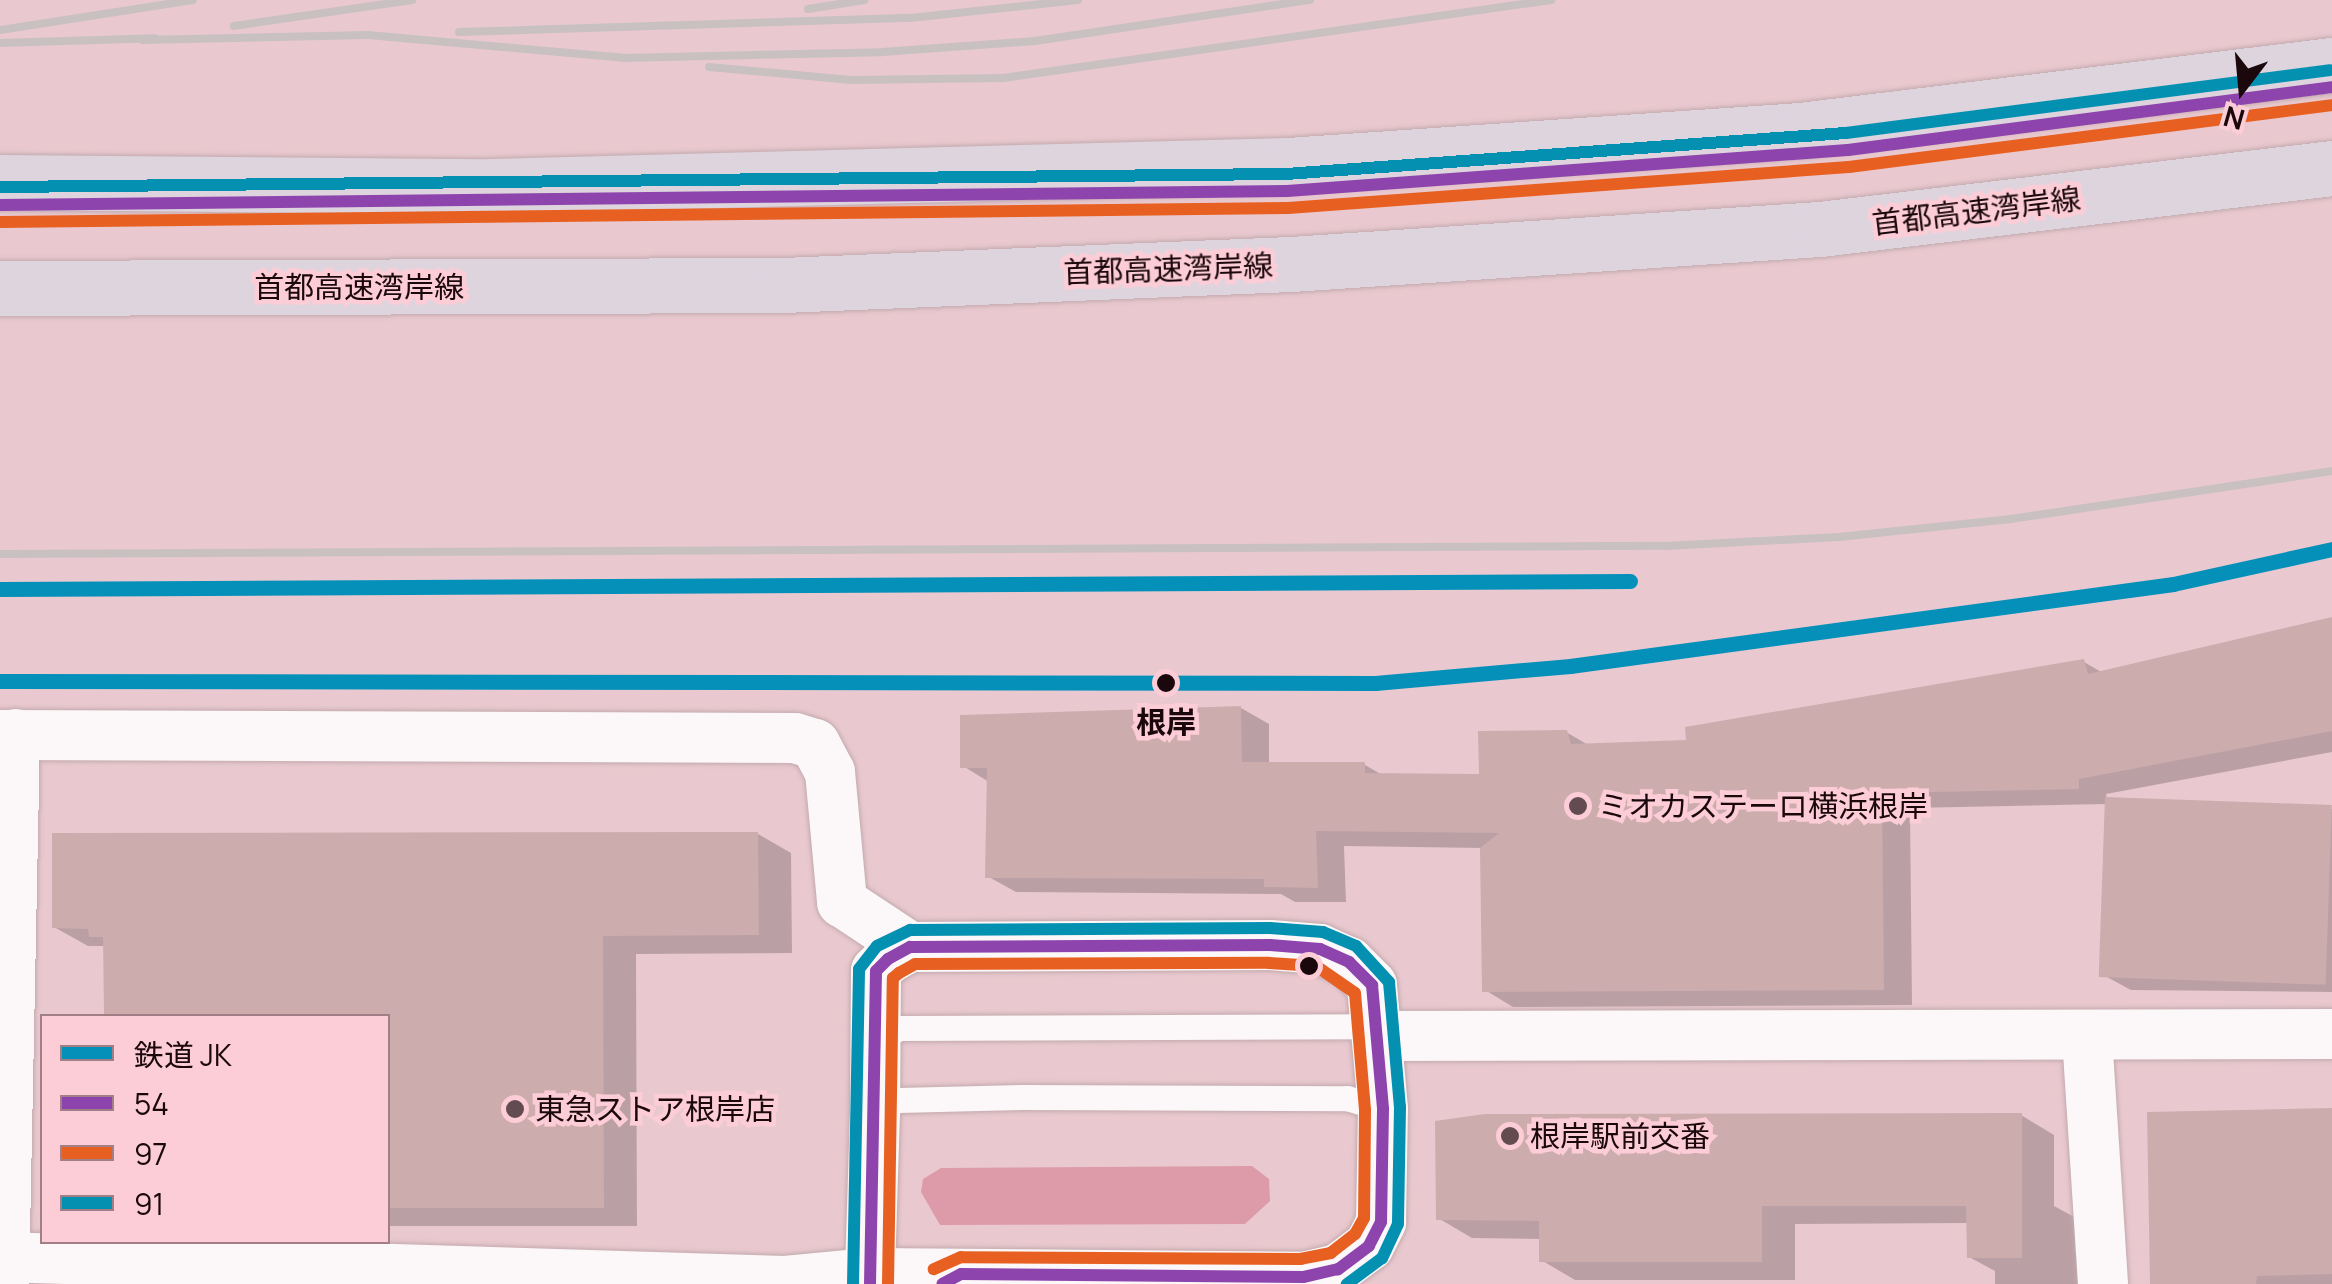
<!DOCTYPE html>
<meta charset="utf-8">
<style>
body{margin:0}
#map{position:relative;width:2332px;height:1284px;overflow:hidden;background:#e9c9cf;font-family:Manrope,"Noto Sans JP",sans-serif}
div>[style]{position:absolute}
.forest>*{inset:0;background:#dd9baa}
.shadow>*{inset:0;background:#0003}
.building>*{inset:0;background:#ccacad;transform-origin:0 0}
.roads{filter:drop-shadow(0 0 2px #c2aaae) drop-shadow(0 0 2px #c2aaae)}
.service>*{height:25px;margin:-12.5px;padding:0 12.5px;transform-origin:12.5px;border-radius:12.5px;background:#fcf7f8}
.minor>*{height:50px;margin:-25px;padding:0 25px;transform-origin:25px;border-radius:25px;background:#fcf7f8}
.motorway>*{height:55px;margin:-27.5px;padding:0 27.5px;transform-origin:27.5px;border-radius:27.5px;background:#ddd4de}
.rail>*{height:8px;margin:-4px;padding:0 4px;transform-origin:4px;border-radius:4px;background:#c9c0c2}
.bus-1>*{height:12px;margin:-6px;padding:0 6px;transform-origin:6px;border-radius:6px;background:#8e44ad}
.bus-2>*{height:12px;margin:-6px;padding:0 6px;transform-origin:6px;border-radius:6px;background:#e76021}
.bus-3>*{height:12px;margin:-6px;padding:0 6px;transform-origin:6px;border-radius:6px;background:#0491b1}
.rail-1>*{height:15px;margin:-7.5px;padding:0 7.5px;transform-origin:7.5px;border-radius:7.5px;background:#0590ba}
.dots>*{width:28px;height:28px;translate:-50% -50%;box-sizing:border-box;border:5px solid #fccdd6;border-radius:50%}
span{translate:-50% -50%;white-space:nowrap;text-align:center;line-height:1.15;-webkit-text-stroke:9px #fccdd6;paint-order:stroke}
.street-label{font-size:30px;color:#1b080d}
.stop-label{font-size:30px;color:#1b080d;font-weight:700}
.poi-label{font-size:30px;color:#1b080d}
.left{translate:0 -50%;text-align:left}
.legend{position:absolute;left:40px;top:1014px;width:350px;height:230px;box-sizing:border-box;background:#fccdd6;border:2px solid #a27e86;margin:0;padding:12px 18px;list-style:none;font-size:30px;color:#1b080d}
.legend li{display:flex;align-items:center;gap:20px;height:50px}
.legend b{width:50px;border:2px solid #a27e86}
.north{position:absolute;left:2192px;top:40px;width:100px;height:100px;-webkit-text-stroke:8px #fccdd6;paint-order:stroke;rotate:196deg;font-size:28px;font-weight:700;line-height:40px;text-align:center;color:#1b080d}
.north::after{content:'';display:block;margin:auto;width:35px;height:45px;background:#1b080d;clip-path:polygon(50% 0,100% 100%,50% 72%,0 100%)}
</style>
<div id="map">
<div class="forest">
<div style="clip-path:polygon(1252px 1166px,1269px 1179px,1270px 1201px,1245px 1224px,940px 1225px,921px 1192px,923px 1179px,941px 1168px)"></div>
</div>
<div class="shadow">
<div style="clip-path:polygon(2332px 619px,2332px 752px,2106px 794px,2107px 800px,2332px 809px,2332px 992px,2131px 990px,2105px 976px,2108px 804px,1910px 808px,1912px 1005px,1513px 1007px,1485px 990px,1482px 848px,1344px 846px,1346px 902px,1295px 902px,1281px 894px,1016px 892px,987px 876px,989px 782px,963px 766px,1241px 708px,1269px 724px,1269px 765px,1365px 765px,1384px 776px,1481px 776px,1566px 732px,1590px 746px,1688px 743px,2084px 662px,2103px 673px)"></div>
<div style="clip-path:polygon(758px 834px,791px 853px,792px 953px,636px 954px,637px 1226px,388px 1226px,388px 1016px,106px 1016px,105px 946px,88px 946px,54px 927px)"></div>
<div style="clip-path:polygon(2332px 1110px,2332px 1284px,2152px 1284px)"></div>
<div style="clip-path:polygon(2021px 1115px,2054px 1135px,2054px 1206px,2078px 1219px,2078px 1284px,1995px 1284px,1995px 1271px,1969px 1257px,1969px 1223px,1795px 1224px,1795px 1280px,1575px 1280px,1541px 1260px,1541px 1239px,1472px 1238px,1438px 1218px)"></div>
</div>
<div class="building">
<div style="clip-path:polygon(2332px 617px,2332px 731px,2079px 779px,2079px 789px,1882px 793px,1884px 990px,1482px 992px,1480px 848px,1499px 833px,1316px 831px,1318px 888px,1264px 887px,1264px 879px,985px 878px,987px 768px,960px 768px,960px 715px,1241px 706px,1242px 762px,1365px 762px,1365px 773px,1479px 774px,1478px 731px,1567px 730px,1571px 744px,1686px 740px,1685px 727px,2084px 659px,2088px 674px)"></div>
<div style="left:2105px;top:797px;width:227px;height:180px;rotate:2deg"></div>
<div style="clip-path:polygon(758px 832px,759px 935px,603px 936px,604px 1208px,388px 1208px,388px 1016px,104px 1016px,103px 937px,89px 937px,88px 929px,52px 928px,52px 833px)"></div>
<div style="clip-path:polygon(2332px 1108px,2332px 1274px,2257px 1276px,2256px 1284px,2150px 1284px,2147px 1112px)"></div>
<div style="clip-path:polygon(2022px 1113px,2022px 1258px,1967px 1258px,1966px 1206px,1762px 1206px,1762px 1262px,1539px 1262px,1539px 1221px,1436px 1220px,1435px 1121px,1485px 1114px)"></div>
</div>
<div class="roads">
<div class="service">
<div style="left:875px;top:1041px;width:27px;rotate:-28deg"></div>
<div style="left:899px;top:1028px;width:479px;rotate:-0.2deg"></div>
<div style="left:875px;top:1112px;width:26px;rotate:-28deg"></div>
<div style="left:898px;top:1100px;width:123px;rotate:-1.4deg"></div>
<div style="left:1021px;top:1097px;width:326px;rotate:0.2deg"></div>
<div style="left:1347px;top:1098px;width:38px;rotate:17deg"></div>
</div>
<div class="minor">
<div style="left:0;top:735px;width:795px;rotate:0.22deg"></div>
<div style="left:795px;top:738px;width:21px;rotate:17deg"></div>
<div style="left:815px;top:744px;width:32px;rotate:62deg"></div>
<div style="left:830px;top:772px;width:131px;rotate:84.7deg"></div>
<div style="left:842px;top:902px;width:82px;rotate:33.5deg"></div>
<div style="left:1379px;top:1036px;width:953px;rotate:-0.12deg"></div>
<div style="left:2087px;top:1036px;width:249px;rotate:86.3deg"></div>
<div style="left:0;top:1257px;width:785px;rotate:1.75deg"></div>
<div style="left:785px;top:1281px;width:85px;rotate:-5.4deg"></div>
<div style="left:870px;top:1273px;width:433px;rotate:0.5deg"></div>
<div style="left:1303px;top:1277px;width:36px;rotate:-13deg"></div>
<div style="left:1338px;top:1269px;width:39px;rotate:-37deg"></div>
<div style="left:1369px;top:1246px;width:27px;rotate:-63deg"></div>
<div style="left:1381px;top:1222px;width:113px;rotate:-89deg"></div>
<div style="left:1383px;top:1109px;width:124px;rotate:-95.1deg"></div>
<div style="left:1372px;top:985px;width:33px;rotate:-135deg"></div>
<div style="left:1349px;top:962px;width:32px;rotate:-156deg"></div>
<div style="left:1320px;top:949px;width:50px;rotate:-175.4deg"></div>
<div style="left:1270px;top:945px;width:360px;rotate:179.7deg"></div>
<div style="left:910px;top:947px;width:25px;rotate:151deg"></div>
<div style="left:888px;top:959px;width:17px;rotate:135deg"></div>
<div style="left:876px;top:971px;width:141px;rotate:90.4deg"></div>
<div style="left:875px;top:1112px;width:161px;rotate:91.8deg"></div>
<div style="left:870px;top:1273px;width:11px;rotate:90deg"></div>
<div style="left:4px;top:1284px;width:550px;rotate:-88.85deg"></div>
</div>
<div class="motorway">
<div style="left:0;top:182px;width:492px;rotate:0.5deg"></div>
<div style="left:492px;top:186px;width:796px;rotate:-1.51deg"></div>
<div style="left:1288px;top:165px;width:513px;rotate:-3.91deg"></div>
<div style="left:1800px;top:130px;width:536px;rotate:-6.97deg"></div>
<div style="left:0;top:288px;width:783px;rotate:-0.22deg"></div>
<div style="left:783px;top:285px;width:508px;rotate:-2.37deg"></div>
<div style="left:1291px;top:264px;width:530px;rotate:-3.79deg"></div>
<div style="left:1820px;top:229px;width:516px;rotate:-6.79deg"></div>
</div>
</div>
<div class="rail">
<div style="left:808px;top:9px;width:57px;rotate:-9.1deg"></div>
<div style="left:234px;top:26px;width:180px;rotate:-8.3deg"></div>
<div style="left:0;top:30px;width:195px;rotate:-8.8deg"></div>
<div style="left:459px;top:32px;width:451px;rotate:-1.8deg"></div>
<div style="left:910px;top:18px;width:169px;rotate:-6.1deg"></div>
<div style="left:143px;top:40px;width:225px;rotate:-1.3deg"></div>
<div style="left:368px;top:35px;width:257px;rotate:5.1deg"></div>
<div style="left:624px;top:58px;width:258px;rotate:-1.3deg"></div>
<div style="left:882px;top:52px;width:153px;rotate:-4.1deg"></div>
<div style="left:1035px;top:41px;width:278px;rotate:-8.5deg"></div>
<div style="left:0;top:43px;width:155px;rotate:-1.8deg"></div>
<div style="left:709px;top:67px;width:143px;rotate:5.2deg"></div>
<div style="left:851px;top:80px;width:152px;rotate:-0.8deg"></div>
<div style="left:1003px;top:78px;width:554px;rotate:-8.1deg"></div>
<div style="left:0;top:554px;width:1666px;rotate:-0.28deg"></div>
<div style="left:1666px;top:546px;width:173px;rotate:-3deg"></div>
<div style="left:1839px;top:537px;width:173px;rotate:-6deg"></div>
<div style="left:2011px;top:519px;width:325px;rotate:-8.5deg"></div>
</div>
<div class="bus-1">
<div style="left:0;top:205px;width:1287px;rotate:-0.62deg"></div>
<div style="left:1287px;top:191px;width:562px;rotate:-4.18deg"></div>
<div style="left:1848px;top:150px;width:488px;rotate:-7.4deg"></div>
<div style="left:870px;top:1284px;width:313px;rotate:-88.9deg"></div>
<div style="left:876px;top:971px;width:17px;rotate:-45deg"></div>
<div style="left:888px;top:959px;width:25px;rotate:-29deg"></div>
<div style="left:910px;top:947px;width:360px;rotate:-0.3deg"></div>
<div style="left:1270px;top:945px;width:50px;rotate:4.6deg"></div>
<div style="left:1320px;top:949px;width:32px;rotate:24deg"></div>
<div style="left:1349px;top:962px;width:33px;rotate:45deg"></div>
<div style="left:1372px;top:985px;width:124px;rotate:84.9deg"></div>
<div style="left:1383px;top:1109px;width:113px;rotate:91deg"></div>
<div style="left:1381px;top:1222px;width:27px;rotate:117deg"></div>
<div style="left:1369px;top:1246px;width:39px;rotate:143deg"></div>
<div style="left:1338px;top:1269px;width:36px;rotate:167deg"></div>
<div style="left:1303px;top:1277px;width:342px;rotate:-179.5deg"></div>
<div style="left:961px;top:1274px;width:21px;rotate:152deg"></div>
</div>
<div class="bus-2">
<div style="left:0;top:222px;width:1288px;rotate:-0.62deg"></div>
<div style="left:1288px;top:208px;width:562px;rotate:-4.18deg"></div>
<div style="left:1849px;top:167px;width:487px;rotate:-7.3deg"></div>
<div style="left:888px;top:1284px;width:306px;rotate:-89.1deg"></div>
<div style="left:893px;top:978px;width:8px;rotate:-40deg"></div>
<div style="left:899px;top:973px;width:18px;rotate:-29deg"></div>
<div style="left:915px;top:964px;width:354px;rotate:-0.2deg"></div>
<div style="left:1269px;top:963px;width:47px;rotate:3.7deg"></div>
<div style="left:1316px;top:966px;width:47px;rotate:34.7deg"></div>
<div style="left:1355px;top:993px;width:117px;rotate:85.1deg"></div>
<div style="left:1365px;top:1110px;width:108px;rotate:90.5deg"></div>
<div style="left:1364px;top:1218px;width:18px;rotate:119deg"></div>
<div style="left:1355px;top:1234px;width:31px;rotate:142deg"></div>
<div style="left:1331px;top:1253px;width:31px;rotate:169deg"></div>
<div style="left:1301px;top:1259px;width:340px;rotate:-179.7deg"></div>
<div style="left:961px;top:1257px;width:30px;rotate:156deg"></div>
</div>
<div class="bus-3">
<div style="left:0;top:187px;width:1286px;rotate:-0.58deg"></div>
<div style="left:1286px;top:174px;width:561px;rotate:-4.19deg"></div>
<div style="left:1846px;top:133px;width:488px;rotate:-7.4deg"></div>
<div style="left:853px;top:1284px;width:315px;rotate:-88.9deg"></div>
<div style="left:859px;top:969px;width:29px;rotate:-52deg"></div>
<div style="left:877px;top:946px;width:37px;rotate:-26deg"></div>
<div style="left:910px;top:930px;width:360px;rotate:-0.3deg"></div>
<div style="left:1270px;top:928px;width:53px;rotate:4.3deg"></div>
<div style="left:1323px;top:932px;width:36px;rotate:23deg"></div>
<div style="left:1356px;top:946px;width:49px;rotate:47.5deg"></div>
<div style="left:1389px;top:982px;width:125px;rotate:85deg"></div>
<div style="left:1400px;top:1107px;width:117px;rotate:91deg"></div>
<div style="left:1398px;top:1224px;width:38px;rotate:115deg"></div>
<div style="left:1382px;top:1258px;width:44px;rotate:143.4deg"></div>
</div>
<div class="rail-1">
<div style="left:0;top:589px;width:1630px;rotate:-0.28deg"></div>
<div style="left:0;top:681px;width:1375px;rotate:0.08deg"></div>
<div style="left:1375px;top:683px;width:196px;rotate:-5deg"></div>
<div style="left:1570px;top:666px;width:609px;rotate:-7.74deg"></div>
<div style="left:2173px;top:584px;width:163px;rotate:-12.4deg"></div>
</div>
<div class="dots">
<div style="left:1166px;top:683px;background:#1b080d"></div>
<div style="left:1578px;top:806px;background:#634c51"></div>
<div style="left:1309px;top:966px;background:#1b080d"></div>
<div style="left:515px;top:1109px;background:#634c51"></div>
<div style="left:1510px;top:1136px;background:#634c51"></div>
</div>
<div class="street-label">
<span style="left:1976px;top:211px;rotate:-7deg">首都高速湾岸線</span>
<span style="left:1168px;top:269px;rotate:-2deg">首都高速湾岸線</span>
<span style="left:359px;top:287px">首都高速湾岸線</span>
</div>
<div class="stop-label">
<span style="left:1166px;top:722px">根岸</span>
</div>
<div class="poi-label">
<span class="left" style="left:1598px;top:806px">ミオカステーロ横浜根岸</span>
<span class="left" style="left:535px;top:1109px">東急ストア根岸店</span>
<span class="left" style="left:1530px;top:1136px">根岸駅前交番</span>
</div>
<ul class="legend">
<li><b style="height:12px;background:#0590ba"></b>鉄道 JK</li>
<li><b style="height:12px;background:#8e44ad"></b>54</li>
<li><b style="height:12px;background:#e76021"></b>97</li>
<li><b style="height:12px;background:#0491b1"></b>91</li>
</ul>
<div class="north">N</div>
</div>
